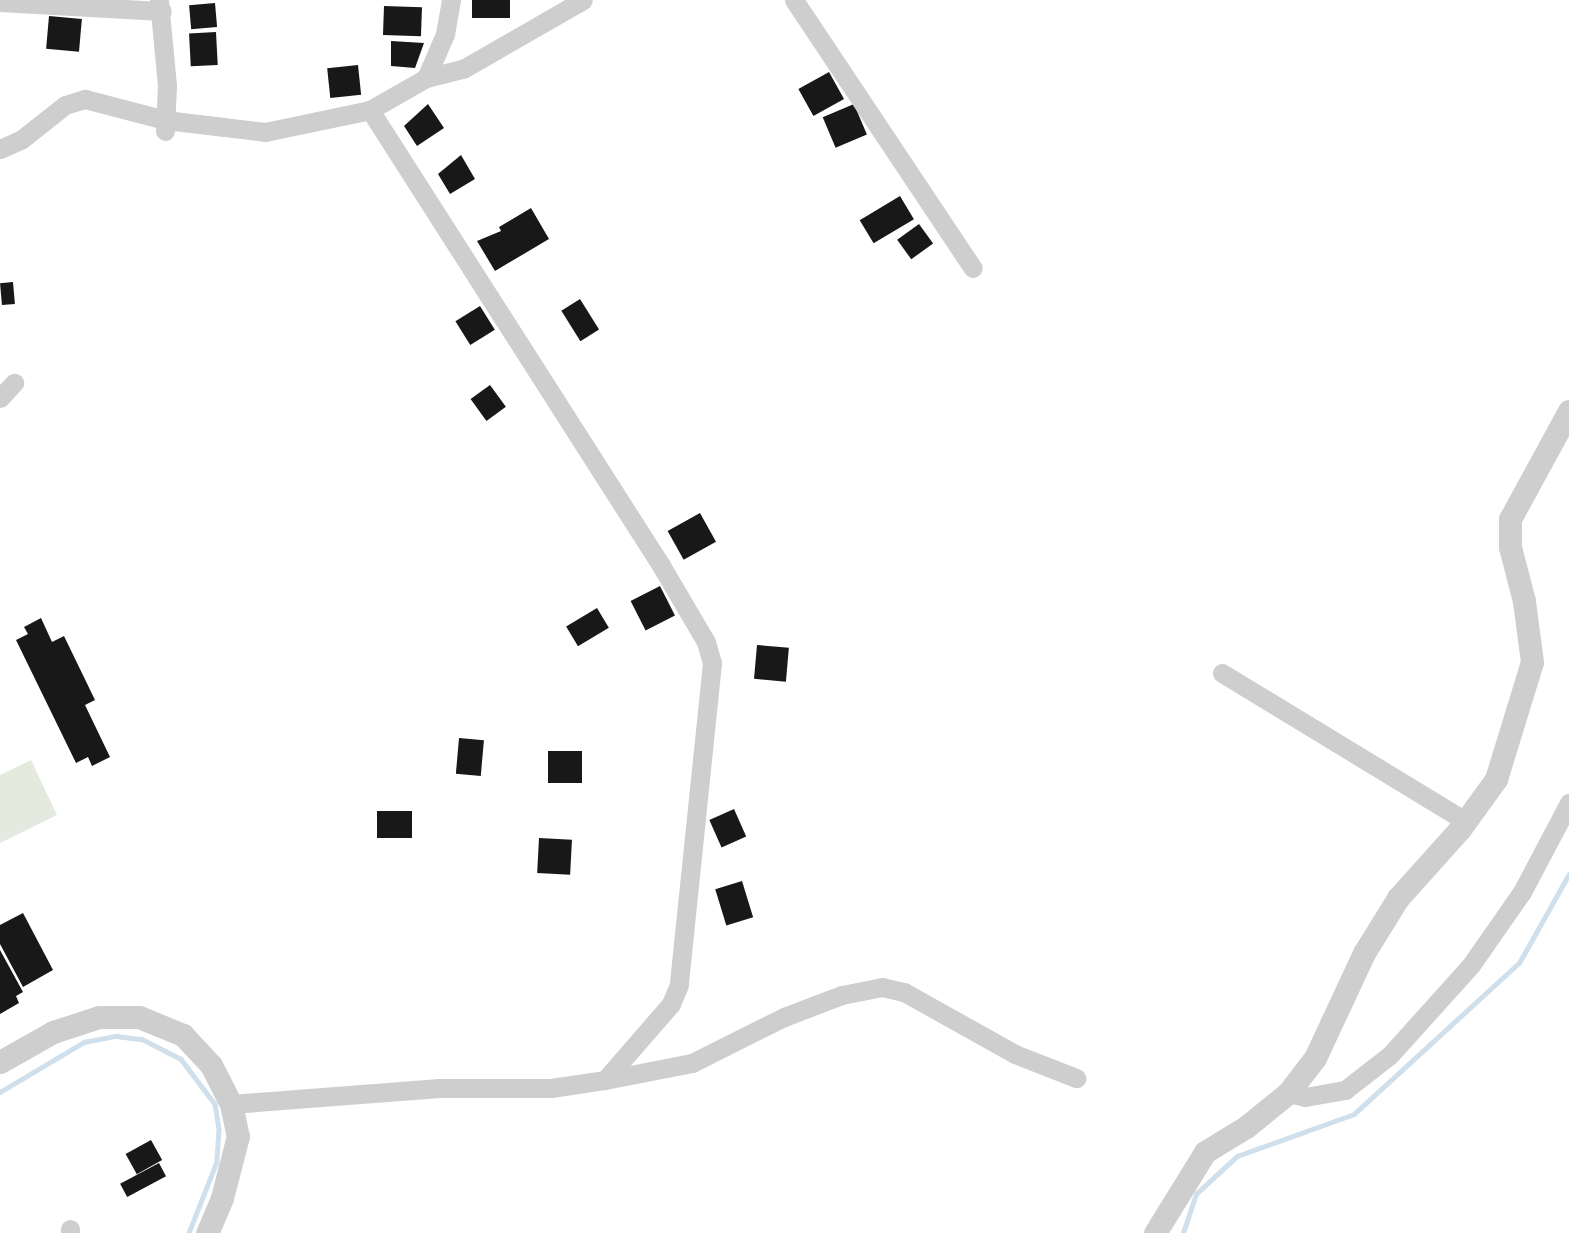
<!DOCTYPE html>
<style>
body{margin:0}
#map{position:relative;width:1569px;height:1233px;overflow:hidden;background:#fff;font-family:Mulish,sans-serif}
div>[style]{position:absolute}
.green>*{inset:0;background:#e4eade}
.stream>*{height:4.5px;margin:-2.25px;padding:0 2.25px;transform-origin:2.25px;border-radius:2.25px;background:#cfdfeb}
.building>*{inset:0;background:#181818;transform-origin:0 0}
.minor>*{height:19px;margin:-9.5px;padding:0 9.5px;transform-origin:9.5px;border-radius:9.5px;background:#cecece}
.tertiary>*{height:23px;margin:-11.5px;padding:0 11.5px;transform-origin:11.5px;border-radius:11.5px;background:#cecece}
span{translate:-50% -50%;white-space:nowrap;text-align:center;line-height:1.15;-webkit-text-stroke:7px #fff;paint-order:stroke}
</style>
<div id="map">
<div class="green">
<div style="clip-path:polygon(31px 760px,57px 815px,0 843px,0 775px)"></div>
</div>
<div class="stream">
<div style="left:0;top:1092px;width:98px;rotate:-30.8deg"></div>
<div style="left:84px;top:1042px;width:33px;rotate:-11deg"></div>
<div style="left:116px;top:1036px;width:26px;rotate:7deg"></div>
<div style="left:142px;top:1039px;width:44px;rotate:27.1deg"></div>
<div style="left:181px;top:1059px;width:56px;rotate:52.9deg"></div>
<div style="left:215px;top:1104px;width:26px;rotate:81deg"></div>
<div style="left:219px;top:1130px;width:32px;rotate:94deg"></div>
<div style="left:217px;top:1162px;width:76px;rotate:111.5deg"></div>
<div style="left:1183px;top:1233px;width:41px;rotate:-71.6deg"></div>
<div style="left:1196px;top:1194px;width:56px;rotate:-42.8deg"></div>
<div style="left:1237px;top:1156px;width:124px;rotate:-19.7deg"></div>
<div style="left:1354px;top:1114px;width:224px;rotate:-42.5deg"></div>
<div style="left:1519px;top:963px;width:102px;rotate:-60.7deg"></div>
</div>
<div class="building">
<div style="left:472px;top:0;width:38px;height:18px"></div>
<div style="left:215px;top:3px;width:24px;height:26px;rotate:85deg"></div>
<div style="left:384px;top:6px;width:38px;height:29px;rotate:2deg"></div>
<div style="left:49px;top:16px;width:33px;height:33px;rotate:5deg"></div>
<div style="left:216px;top:32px;width:33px;height:27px;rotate:87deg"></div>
<div style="clip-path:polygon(391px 41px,424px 43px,415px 68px,391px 66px)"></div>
<div style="left:358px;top:65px;width:30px;height:31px;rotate:84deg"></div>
<div style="left:829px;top:72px;width:31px;height:35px;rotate:61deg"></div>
<div style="clip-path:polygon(428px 104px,444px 128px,417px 146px,404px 126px)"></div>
<div style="left:854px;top:104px;width:33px;height:34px;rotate:67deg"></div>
<div style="clip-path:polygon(461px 155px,475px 179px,450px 194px,438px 174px)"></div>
<div style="left:900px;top:196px;width:27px;height:47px;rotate:59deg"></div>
<div style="clip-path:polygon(531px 208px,549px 239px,495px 271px,477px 241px,501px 231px,499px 227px)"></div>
<div style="left:919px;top:224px;width:24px;height:27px;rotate:54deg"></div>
<div style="left:13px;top:282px;width:22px;height:13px;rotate:85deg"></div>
<div style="left:580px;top:299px;width:36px;height:22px;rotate:58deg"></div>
<div style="left:480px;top:306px;width:28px;height:29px;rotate:58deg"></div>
<div style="left:490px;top:385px;width:27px;height:24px;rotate:54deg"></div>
<div style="left:700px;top:513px;width:33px;height:37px;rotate:61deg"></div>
<div style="left:660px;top:586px;width:33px;height:33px;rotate:63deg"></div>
<div style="left:597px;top:608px;width:23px;height:36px;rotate:59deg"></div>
<div style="clip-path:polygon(41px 618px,52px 642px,64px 636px,95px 700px,85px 705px,110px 757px,92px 766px,88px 757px,76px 763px,16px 640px,28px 634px,24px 627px)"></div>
<div style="left:757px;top:645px;width:32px;height:34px;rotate:5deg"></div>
<div style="left:459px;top:738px;width:25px;height:36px;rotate:5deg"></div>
<div style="left:548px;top:751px;width:34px;height:32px"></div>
<div style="left:734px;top:809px;width:30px;height:27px;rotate:66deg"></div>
<div style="left:377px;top:811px;width:35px;height:27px"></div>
<div style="left:539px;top:838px;width:33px;height:35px;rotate:3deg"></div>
<div style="left:742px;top:881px;width:38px;height:28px;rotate:73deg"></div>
<div style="clip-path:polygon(23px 913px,53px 970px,23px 987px,0 944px,0 925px)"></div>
<div style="clip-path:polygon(0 950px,23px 992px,16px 996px,19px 1003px,0 1014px)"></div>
<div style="left:151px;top:1140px;width:23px;height:29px;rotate:61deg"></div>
<div style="left:159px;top:1163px;width:15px;height:44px;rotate:62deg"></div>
</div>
<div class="minor">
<div style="left:794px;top:0;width:322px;rotate:56.3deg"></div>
<div style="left:159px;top:1px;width:84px;rotate:84.6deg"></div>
<div style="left:167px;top:85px;width:46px;rotate:92.5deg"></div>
<div style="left:0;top:2px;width:162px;rotate:3.2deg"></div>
<div style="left:426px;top:78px;width:38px;rotate:-14deg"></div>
<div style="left:463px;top:69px;width:138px;rotate:-29.9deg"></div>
<div style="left:370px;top:110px;width:542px;rotate:57.42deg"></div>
<div style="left:662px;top:567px;width:87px;rotate:59.6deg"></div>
<div style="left:706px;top:642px;width:22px;rotate:74deg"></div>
<div style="left:712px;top:663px;width:324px;rotate:95.9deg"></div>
<div style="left:679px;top:985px;width:21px;rotate:113deg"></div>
<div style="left:671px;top:1004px;width:101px;rotate:131deg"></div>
<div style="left:0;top:149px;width:24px;rotate:-24deg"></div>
<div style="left:22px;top:139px;width:55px;rotate:-38.3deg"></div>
<div style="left:65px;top:105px;width:21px;rotate:-17deg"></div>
<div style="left:85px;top:99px;width:83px;rotate:14.7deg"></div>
<div style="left:165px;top:120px;width:101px;rotate:6.8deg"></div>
<div style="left:265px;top:132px;width:107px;rotate:-11.8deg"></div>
<div style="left:370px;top:110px;width:64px;rotate:-29.7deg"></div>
<div style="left:426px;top:78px;width:48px;rotate:-66.6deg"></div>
<div style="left:445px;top:34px;width:35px;rotate:-80deg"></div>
<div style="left:0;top:398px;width:21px;rotate:-47deg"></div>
<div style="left:1222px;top:673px;width:285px;rotate:31.3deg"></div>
<div style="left:1288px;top:1093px;width:17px;rotate:13deg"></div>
<div style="left:1305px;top:1097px;width:41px;rotate:-9.9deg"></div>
<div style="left:1345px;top:1090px;width:57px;rotate:-37.9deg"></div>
<div style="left:1390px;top:1055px;width:121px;rotate:-48deg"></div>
<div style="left:1471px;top:965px;width:89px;rotate:-55.1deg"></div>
<div style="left:1522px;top:892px;width:101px;rotate:-62.2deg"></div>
<div style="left:231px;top:1104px;width:209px;rotate:-4.4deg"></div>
<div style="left:439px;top:1088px;width:112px"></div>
<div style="left:551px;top:1088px;width:55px;rotate:-8.4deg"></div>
<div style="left:605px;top:1080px;width:89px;rotate:-11.1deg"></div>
<div style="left:692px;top:1063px;width:103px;rotate:-26.6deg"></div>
<div style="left:784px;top:1017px;width:62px;rotate:-20.8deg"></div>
<div style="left:842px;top:995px;width:41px;rotate:-11.3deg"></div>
<div style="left:882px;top:987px;width:23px;rotate:13deg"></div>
<div style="left:904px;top:992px;width:127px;rotate:29.2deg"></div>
<div style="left:1015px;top:1054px;width:66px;rotate:21.5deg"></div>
<div style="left:70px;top:1233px;width:4px;rotate:-90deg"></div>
</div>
<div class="tertiary">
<div style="left:0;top:1062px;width:61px;rotate:-29.5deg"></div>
<div style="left:53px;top:1032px;width:48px;rotate:-18.1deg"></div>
<div style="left:99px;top:1017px;width:40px"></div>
<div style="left:139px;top:1017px;width:48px;rotate:22.2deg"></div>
<div style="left:183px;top:1035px;width:41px;rotate:47deg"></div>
<div style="left:211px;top:1065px;width:44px;rotate:62.9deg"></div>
<div style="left:231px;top:1104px;width:33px;rotate:78deg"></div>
<div style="left:238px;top:1136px;width:64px;rotate:104.5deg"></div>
<div style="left:222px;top:1198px;width:38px;rotate:113deg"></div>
<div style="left:1155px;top:1233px;width:95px;rotate:-58.3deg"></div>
<div style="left:1205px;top:1152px;width:48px;rotate:-31.4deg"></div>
<div style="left:1246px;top:1127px;width:54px;rotate:-39deg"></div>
<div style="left:1288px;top:1093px;width:44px;rotate:-52.4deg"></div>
<div style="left:1315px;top:1058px;width:116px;rotate:-65deg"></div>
<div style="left:1364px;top:953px;width:65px;rotate:-58.3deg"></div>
<div style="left:1398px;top:898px;width:93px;rotate:-48.1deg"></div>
<div style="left:1460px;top:829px;width:62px;rotate:-54.2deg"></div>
<div style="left:1496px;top:779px;width:122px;rotate:-72.9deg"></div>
<div style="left:1532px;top:662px;width:62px;rotate:-97.5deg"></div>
<div style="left:1524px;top:601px;width:56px;rotate:-104.5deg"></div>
<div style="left:1510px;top:547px;width:28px;rotate:-90deg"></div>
<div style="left:1510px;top:519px;width:123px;rotate:-61.4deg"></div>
</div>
</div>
